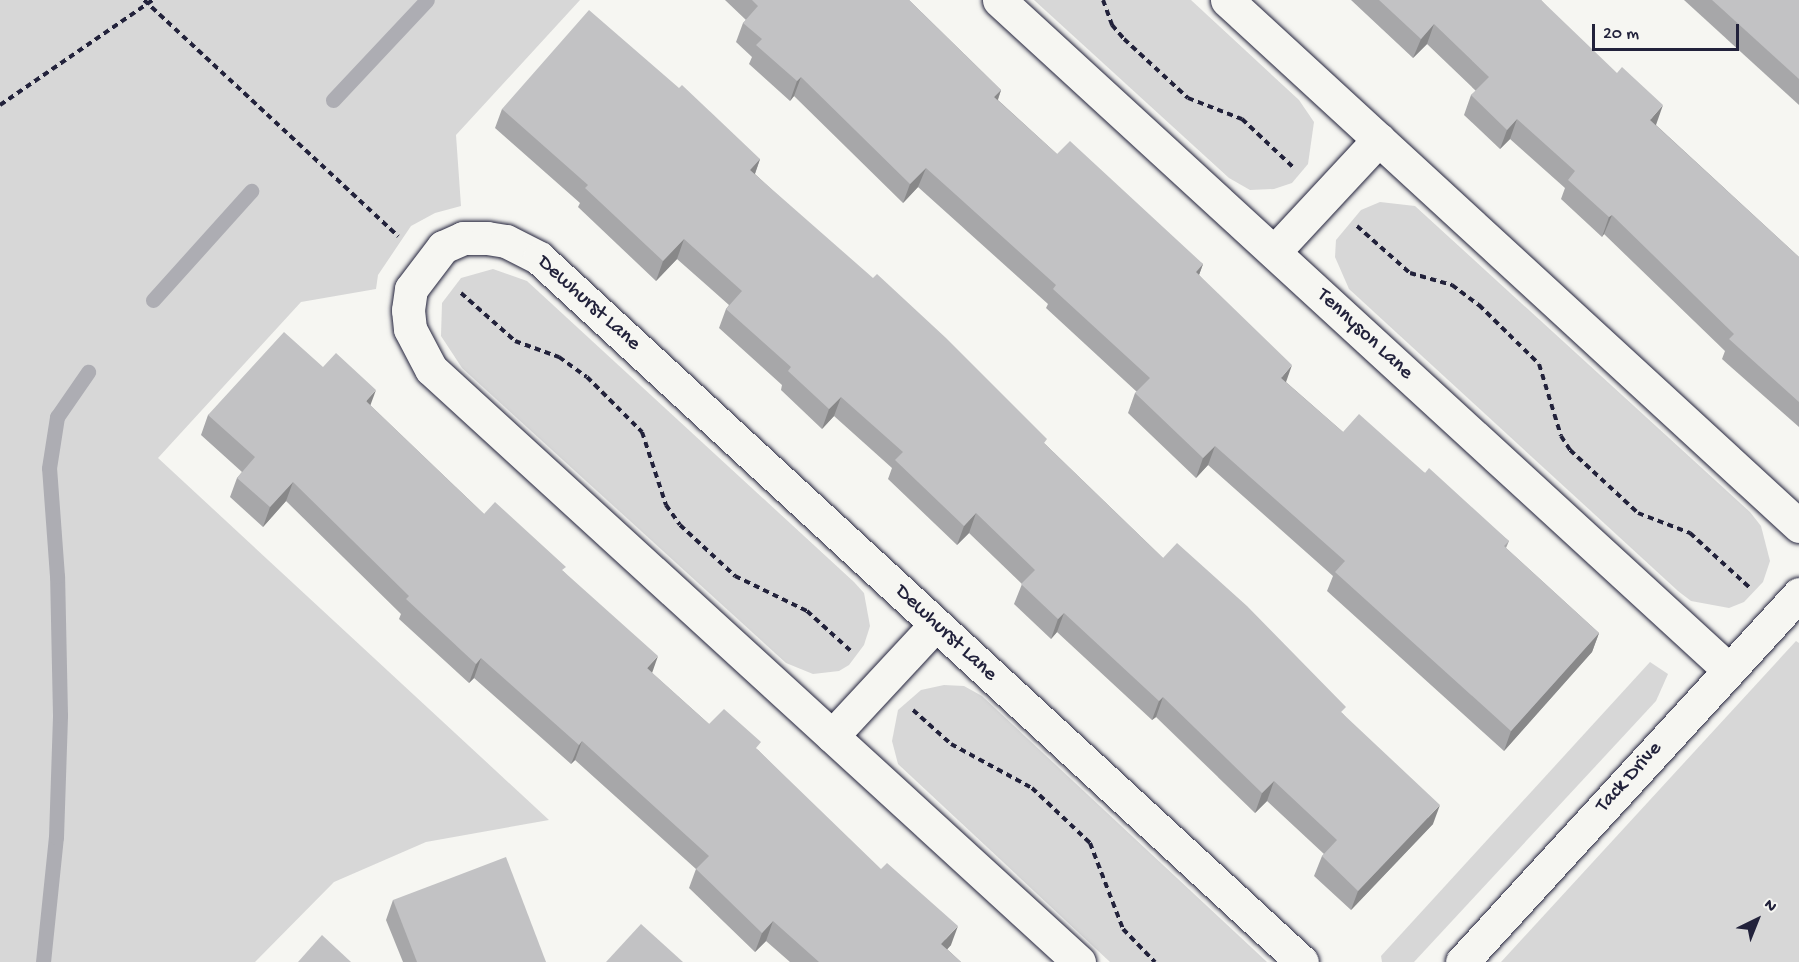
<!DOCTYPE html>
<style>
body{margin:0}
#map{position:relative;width:1799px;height:962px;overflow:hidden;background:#f6f6f2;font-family:"Gochi Hand",sans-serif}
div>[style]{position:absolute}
.green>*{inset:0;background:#d7d7d7}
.stream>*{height:15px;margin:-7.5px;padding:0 7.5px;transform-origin:7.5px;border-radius:7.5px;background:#adadb3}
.path>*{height:4px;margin-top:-2px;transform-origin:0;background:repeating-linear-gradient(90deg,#22223b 0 6px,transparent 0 10.5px)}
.roads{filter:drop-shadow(0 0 2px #22223b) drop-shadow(0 0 2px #22223b)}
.street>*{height:33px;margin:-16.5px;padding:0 16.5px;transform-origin:16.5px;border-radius:16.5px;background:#f6f6f2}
.wall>*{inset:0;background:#a7a7a9}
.shaded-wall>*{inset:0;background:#888889}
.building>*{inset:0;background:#c2c2c4}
span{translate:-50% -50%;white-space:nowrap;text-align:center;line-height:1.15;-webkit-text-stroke:4.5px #f6f6f2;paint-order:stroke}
.street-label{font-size:21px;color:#22223b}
.north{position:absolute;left:1727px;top:890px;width:60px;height:60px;-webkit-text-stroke:4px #f6f6f2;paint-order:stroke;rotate:43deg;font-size:16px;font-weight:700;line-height:24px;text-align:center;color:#22223b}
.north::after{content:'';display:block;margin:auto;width:21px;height:27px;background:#22223b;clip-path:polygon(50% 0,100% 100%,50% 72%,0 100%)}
.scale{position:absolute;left:1592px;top:24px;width:147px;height:27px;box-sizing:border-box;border:3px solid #22223b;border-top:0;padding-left:8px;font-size:18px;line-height:21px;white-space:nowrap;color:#22223b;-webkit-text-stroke:4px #f6f6f2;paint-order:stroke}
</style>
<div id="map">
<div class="green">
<div style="clip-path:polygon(0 0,580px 0,456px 135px,461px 206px,435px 213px,411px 226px,378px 275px,376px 289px,301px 302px,158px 458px,549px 820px,426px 842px,334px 882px,255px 962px,0 962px)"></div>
<div style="clip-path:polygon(1034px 0,1191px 0,1299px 100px,1314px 122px,1308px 164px,1292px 183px,1274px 189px,1250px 190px,1229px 178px)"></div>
<div style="clip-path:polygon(1380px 202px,1415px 206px,1750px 512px,1761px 526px,1770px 561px,1763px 582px,1744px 602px,1729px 608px,1691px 601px,1678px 591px,1349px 289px,1335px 257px,1336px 240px,1361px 210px)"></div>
<div style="clip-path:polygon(493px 269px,527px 281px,854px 582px,864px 593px,870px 626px,864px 645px,849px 665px,839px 671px,813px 674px,786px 663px,462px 368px,441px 336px,442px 303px,461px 278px)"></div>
<div style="clip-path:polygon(1796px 641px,1799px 643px,1799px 962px,1501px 962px)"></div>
<div style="clip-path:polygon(1650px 662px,1668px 674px,1656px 701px,1414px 962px,1382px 962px,1381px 956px)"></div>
<div style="clip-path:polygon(944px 685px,964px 686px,982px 696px,1267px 962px,1110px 962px,898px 764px,892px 741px,898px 710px,921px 690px)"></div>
</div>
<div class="stream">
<div style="left:333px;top:100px;width:137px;rotate:-46.8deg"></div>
<div style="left:153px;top:300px;width:147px;rotate:-48deg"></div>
<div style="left:43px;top:962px;width:126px;rotate:-84.1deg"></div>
<div style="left:56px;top:837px;width:122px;rotate:-88.1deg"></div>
<div style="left:60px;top:715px;width:139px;rotate:-91.2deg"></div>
<div style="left:57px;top:576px;width:108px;rotate:-94.2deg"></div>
<div style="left:49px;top:468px;width:52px;rotate:-81.1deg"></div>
<div style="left:57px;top:417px;width:55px;rotate:-55.4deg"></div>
</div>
<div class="path">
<div style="left:144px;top:0;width:347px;rotate:42.9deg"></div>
<div style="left:1103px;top:0;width:27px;rotate:70deg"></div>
<div style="left:1112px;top:25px;width:18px;rotate:49deg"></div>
<div style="left:1124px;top:39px;width:87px;rotate:42.7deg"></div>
<div style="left:1188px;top:98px;width:58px;rotate:21.3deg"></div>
<div style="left:1242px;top:119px;width:70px;rotate:43.3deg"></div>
<div style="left:0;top:105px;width:186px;rotate:-34.5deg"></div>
<div style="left:1357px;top:226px;width:71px;rotate:41.6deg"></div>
<div style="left:1410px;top:273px;width:44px;rotate:15.9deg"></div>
<div style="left:1452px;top:285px;width:34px;rotate:37deg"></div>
<div style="left:1479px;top:305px;width:84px;rotate:44.5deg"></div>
<div style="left:1539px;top:364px;width:75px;rotate:73deg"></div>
<div style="left:1561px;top:436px;width:17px;rotate:57deg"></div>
<div style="left:1570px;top:450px;width:93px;rotate:42.8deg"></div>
<div style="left:1638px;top:513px;width:56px;rotate:21deg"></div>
<div style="left:1690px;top:533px;width:80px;rotate:42.5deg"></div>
<div style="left:461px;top:293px;width:72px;rotate:41.6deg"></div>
<div style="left:515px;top:341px;width:47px;rotate:20deg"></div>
<div style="left:559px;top:357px;width:34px;rotate:36deg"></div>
<div style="left:587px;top:377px;width:78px;rotate:45deg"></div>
<div style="left:642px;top:432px;width:77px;rotate:71.8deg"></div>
<div style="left:666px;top:505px;width:24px;rotate:55deg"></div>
<div style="left:680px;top:525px;width:75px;rotate:42.8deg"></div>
<div style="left:735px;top:576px;width:80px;rotate:25.9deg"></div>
<div style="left:807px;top:611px;width:62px;rotate:42.4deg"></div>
<div style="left:913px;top:710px;width:51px;rotate:41.8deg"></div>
<div style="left:951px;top:744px;width:92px;rotate:28.5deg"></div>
<div style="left:1032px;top:788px;width:80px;rotate:43.5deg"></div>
<div style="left:1090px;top:843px;width:92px;rotate:69deg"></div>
<div style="left:1123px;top:929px;width:46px;rotate:45.9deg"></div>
</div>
<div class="roads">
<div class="street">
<div style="left:999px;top:0;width:991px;rotate:42.55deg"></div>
<div style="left:1227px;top:0;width:777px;rotate:42.6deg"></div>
<div style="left:1274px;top:252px;width:154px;rotate:-47.1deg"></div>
<div style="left:832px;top:736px;width:151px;rotate:-47.1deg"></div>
<div style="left:1079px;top:962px;width:878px;rotate:-137.54deg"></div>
<div style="left:431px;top:369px;width:45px;rotate:-117.7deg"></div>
<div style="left:410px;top:329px;width:19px;rotate:-96deg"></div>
<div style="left:408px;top:310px;width:21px;rotate:-82deg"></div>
<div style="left:411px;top:289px;width:53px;rotate:-52.7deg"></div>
<div style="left:443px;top:247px;width:22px;rotate:-24deg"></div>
<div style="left:463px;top:238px;width:24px"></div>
<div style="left:487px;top:238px;width:19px;rotate:9deg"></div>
<div style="left:506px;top:241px;width:37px;rotate:27deg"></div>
<div style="left:539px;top:258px;width:1038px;rotate:42.7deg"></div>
<div style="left:1462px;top:962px;width:499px;rotate:-47.5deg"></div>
</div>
</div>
<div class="wall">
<div style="clip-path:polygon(725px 0,909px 0,1001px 90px,998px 100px,1057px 154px,1203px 264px,1199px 275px,1286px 382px,1343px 432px,1425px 473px,1509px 541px,1506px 548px,1599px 633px,1592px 652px,1504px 751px,1327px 591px,1333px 576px,1208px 465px,1196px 478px,1128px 413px,1135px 393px,1137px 392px,1046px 308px,1048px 304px,918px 187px,903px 203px,794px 96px,790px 101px,749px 64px,752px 57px,736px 42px,743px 23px,746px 20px)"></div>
<div style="clip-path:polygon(1351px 0,1541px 0,1656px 125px,1799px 257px,1799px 427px,1722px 359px,1725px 351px,1604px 234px,1602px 237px,1561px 199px,1565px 188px,1510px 139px,1500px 149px,1464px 115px,1471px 95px,1476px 91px,1427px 44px,1413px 58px)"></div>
<div style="clip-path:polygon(1684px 0,1799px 0,1799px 105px)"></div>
<div style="clip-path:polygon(502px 109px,760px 159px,755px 174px,1045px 444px,1163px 558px,1343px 714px,1433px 824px,1351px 910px,1314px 876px,1322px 856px,1324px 854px,1267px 801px,1255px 813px,1156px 717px,1152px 720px,1057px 632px,1051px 639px,1014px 604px,1022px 584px,969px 533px,957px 545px,888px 479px,892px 468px,834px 416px,822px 429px,781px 390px,782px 385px,719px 328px,726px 309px,729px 305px,677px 259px,656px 281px,578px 207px,580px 203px,495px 128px)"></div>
<div style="clip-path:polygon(323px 367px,370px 405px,484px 514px,564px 572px,652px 673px,709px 724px,758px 750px,951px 945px,947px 949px,961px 962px,790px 962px,766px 941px,755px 952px,689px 888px,696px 869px,575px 760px,571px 764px,474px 678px,469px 683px,399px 619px,401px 614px,286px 501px,263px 527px,230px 497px,237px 478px,242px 472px,201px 435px,208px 415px)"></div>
<div style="clip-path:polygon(393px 900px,546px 962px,403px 962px,386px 920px)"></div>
</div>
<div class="shaded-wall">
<div style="clip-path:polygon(1434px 24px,1427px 44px,1413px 58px,1421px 39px)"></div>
<div style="clip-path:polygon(801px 77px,794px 96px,790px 101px,797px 81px)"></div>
<div style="clip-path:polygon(1001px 90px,994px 110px,994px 97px)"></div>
<div style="clip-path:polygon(1663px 105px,1656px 125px,1643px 139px,1650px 120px)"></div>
<div style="clip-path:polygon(1517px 119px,1510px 139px,1500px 149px,1507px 130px)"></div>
<div style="clip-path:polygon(760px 159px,753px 179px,750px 170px)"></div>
<div style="clip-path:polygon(926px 168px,918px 187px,903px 203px,910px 184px)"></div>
<div style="clip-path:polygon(1612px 215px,1604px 234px,1602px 237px,1609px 217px)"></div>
<div style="clip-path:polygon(684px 239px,677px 259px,656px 281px,663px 261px)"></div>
<div style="clip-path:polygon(1203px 264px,1196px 283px,1196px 272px)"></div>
<div style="clip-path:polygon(1292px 365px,1285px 385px,1281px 378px)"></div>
<div style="clip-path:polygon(376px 390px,369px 409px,366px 401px)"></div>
<div style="clip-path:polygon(841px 397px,834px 416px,822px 429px,829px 409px)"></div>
<div style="clip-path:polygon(1215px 446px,1208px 465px,1196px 478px,1203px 458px)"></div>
<div style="clip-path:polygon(293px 482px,286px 501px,263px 527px,270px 507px)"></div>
<div style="clip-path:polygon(976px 513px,969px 533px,957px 545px,964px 526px)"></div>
<div style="clip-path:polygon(1064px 613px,1057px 632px,1051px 639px,1058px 619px)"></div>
<div style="clip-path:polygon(1599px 633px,1592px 652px,1504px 751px,1511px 731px)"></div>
<div style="clip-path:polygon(658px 656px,651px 676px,647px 668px)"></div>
<div style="clip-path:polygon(481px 658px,474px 678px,469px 683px,476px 664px)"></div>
<div style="clip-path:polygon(1163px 697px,1156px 717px,1152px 720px,1159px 701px)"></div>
<div style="clip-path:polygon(582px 741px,575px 760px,571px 764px,579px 745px)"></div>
<div style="clip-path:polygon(1274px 781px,1267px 801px,1255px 813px,1262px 793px)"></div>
<div style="clip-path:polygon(1440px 805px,1433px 824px,1351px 910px,1358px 891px)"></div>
<div style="clip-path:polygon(773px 921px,766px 941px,755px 952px,762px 933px)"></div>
<div style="clip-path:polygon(958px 926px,951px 945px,936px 962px,941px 944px)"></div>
</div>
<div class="building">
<div style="clip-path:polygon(752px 0,909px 0,1001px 90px,994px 97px,1057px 154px,1070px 141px,1203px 264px,1196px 272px,1292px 365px,1281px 378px,1343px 432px,1359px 414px,1425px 473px,1429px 468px,1509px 541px,1504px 546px,1599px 633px,1511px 731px,1335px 572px,1345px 561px,1215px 446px,1203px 458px,1135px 393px,1150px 378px,1053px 289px,1056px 285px,926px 168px,910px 184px,801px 77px,797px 81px,756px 45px,762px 39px,743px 23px,758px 6px)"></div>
<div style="clip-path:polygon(1379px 0,1541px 0,1617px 73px,1622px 67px,1663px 105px,1650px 120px,1799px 257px,1799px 402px,1729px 339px,1734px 334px,1612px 215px,1609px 217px,1568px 180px,1575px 171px,1517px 119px,1507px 130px,1471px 95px,1489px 77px,1434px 24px,1421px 39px)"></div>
<div style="clip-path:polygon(1712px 0,1799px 0,1799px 79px)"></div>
<div style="clip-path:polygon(589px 10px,679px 88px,682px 85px,760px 159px,750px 170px,873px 278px,877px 274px,946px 338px,1047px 439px,1044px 443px,1163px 558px,1177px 543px,1247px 606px,1346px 707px,1341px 712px,1440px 805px,1358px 891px,1322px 856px,1337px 840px,1274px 781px,1262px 793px,1163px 697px,1159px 701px,1064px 613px,1058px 619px,1021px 584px,1035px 570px,976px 513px,964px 526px,895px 460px,903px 452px,841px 397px,829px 409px,788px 371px,791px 367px,726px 309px,742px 291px,684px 239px,663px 261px,585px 188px,588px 185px,502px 109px)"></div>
<div style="clip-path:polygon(284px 332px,323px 367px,336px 353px,376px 390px,366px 401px,484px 514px,495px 502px,566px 567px,562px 570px,658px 656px,647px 668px,709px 724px,724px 709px,761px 742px,756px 748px,881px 869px,887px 863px,958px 926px,941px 944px,961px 962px,819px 962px,773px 921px,762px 933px,696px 869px,709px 856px,582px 741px,579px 745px,481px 658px,476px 664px,406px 599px,409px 596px,293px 482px,270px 507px,237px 478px,255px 457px,208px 415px)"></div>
<div style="clip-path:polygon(506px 857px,546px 962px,417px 962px,393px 900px)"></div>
<div style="clip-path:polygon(641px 924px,683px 962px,606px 962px)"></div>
<div style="clip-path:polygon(322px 935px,351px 962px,298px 962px)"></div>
</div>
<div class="street-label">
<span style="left:588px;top:304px;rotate:42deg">Dewhurst Lane</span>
<span style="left:1364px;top:335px;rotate:43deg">Tennyson Lane</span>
<span style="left:945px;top:634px;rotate:43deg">Dewhurst Lane</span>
<span style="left:1630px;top:778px;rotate:-48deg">Tack Drive</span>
</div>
<div class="north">N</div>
<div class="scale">20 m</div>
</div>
